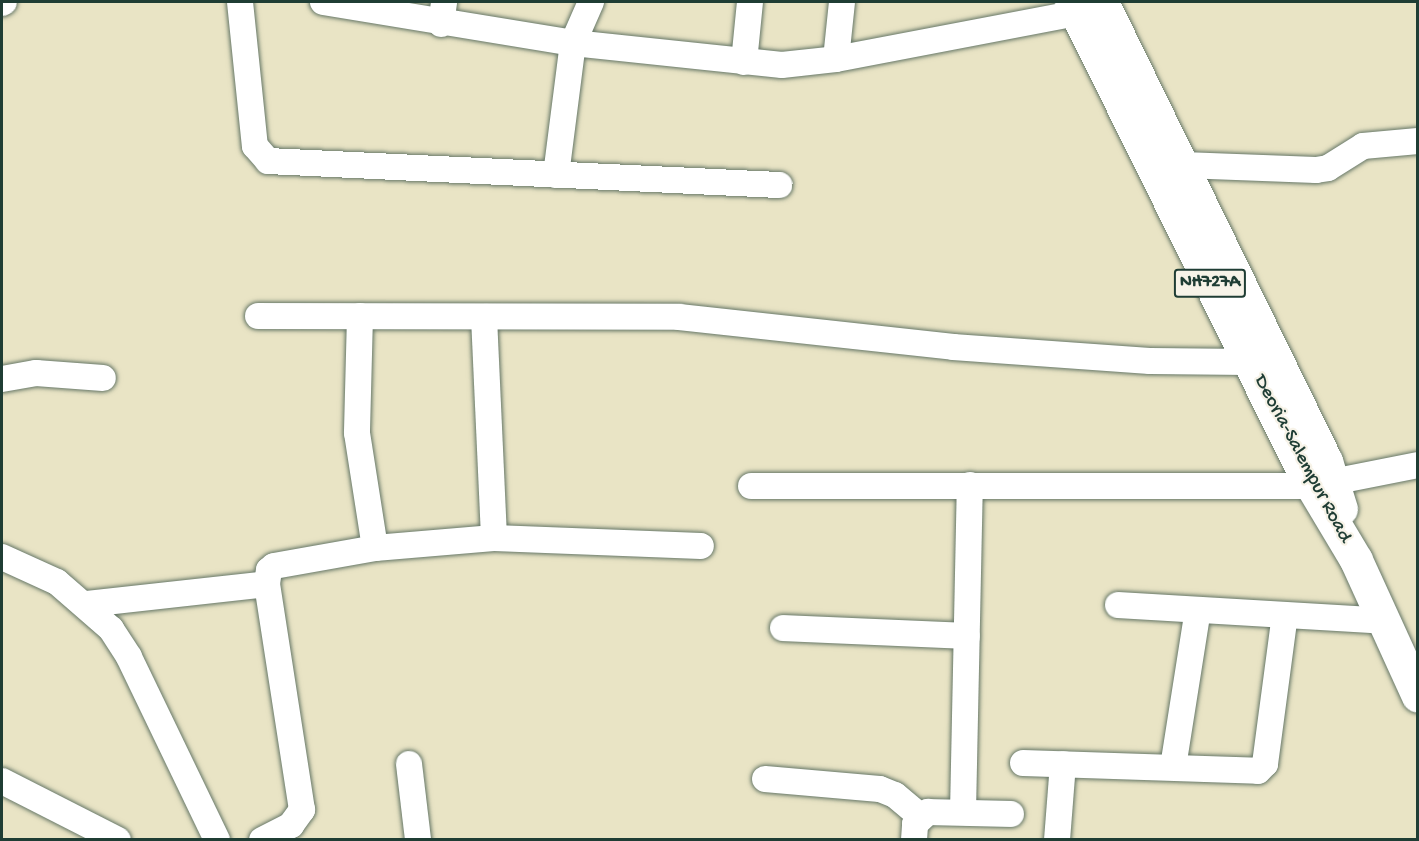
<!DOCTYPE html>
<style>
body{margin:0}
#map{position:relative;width:1419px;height:841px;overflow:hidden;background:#e9e4c5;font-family:"Gochi Hand",sans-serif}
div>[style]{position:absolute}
.roads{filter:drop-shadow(0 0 2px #667767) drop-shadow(0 0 2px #667767)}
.minor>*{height:26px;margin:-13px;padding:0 13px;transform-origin:13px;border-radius:13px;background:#fff}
.highway>*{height:33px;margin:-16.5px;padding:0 16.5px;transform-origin:16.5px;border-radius:16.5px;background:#fff}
span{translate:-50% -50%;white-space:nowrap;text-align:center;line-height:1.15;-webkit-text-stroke:4.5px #f7f3e8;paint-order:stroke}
.shield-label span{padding:2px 4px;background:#f7f3e8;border:2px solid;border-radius:4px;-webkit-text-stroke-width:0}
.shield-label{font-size:18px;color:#1f3d34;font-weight:700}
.street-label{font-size:20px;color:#1f3d34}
.frame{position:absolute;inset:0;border:3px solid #1f3d34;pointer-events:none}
</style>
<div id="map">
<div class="roads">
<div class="minor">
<div style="left:240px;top:2px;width:145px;rotate:84.1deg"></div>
<div style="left:255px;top:146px;width:20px;rotate:49deg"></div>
<div style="left:268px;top:161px;width:512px;rotate:2.69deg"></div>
<div style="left:323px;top:2px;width:253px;rotate:9.3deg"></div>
<div style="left:573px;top:43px;width:210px;rotate:6deg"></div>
<div style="left:782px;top:65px;width:54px;rotate:-6.3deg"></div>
<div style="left:836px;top:59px;width:245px;rotate:-10.8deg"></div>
<div style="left:2px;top:3px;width:2px;rotate:-27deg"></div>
<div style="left:441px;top:24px;width:22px;rotate:-82deg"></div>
<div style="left:836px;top:59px;width:57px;rotate:-84deg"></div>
<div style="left:744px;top:62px;width:60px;rotate:-84.3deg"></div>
<div style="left:1183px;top:165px;width:133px;rotate:2.2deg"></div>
<div style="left:1316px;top:170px;width:12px;rotate:-9deg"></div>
<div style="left:1328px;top:168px;width:41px;rotate:-32.2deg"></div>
<div style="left:1363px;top:146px;width:55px;rotate:-5.2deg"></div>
<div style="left:556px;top:175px;width:133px;rotate:-82.7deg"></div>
<div style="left:573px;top:43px;width:45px;rotate:-66.3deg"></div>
<div style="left:258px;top:316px;width:421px;rotate:0.1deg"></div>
<div style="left:679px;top:317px;width:276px;rotate:6.2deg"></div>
<div style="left:953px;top:347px;width:197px;rotate:4.1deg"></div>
<div style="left:1150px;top:361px;width:99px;rotate:0.6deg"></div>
<div style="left:360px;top:316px;width:117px;rotate:91.5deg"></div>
<div style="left:357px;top:433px;width:116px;rotate:81.1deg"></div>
<div style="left:484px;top:317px;width:221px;rotate:87.4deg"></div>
<div style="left:2px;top:379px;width:35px;rotate:-10deg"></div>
<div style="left:36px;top:373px;width:67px;rotate:4.3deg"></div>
<div style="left:751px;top:486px;width:561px"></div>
<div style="left:1312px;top:486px;width:108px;rotate:-11.2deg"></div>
<div style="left:2px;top:557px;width:60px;rotate:24.4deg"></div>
<div style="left:57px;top:582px;width:72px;rotate:41deg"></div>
<div style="left:111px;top:629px;width:33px;rotate:57deg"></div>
<div style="left:129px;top:657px;width:203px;rotate:64.3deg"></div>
<div style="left:87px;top:604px;width:181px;rotate:-6.3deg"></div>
<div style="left:1118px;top:605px;width:266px;rotate:3.4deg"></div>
<div style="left:783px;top:628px;width:184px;rotate:2.5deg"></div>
<div style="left:1023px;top:763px;width:235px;rotate:1.9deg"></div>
<div style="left:1258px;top:771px;width:10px;rotate:-45deg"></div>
<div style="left:1265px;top:764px;width:150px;rotate:-82.4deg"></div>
<div style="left:409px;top:764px;width:77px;rotate:83.2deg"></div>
<div style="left:1173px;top:767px;width:159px;rotate:-81deg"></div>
<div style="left:765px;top:779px;width:115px;rotate:5deg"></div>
<div style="left:880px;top:789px;width:16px;rotate:22deg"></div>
<div style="left:895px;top:795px;width:33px;rotate:40deg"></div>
<div style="left:2px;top:781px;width:130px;rotate:27deg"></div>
<div style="left:963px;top:812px;width:327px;rotate:-88.8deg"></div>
<div style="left:262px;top:840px;width:33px;rotate:-27deg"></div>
<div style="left:291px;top:825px;width:19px;rotate:-54deg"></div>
<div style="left:302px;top:810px;width:229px;rotate:-98.8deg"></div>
<div style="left:267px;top:584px;width:14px;rotate:-82deg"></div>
<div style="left:269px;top:570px;width:6px;rotate:-39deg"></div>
<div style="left:274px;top:566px;width:103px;rotate:-10.1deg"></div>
<div style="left:375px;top:548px;width:119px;rotate:-4.8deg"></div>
<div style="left:494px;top:538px;width:207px;rotate:2.2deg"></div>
<div style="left:914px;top:840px;width:16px;rotate:-86deg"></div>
<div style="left:915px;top:824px;width:18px;rotate:-43deg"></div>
<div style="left:928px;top:812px;width:83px;rotate:1.4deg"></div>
<div style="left:1057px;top:840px;width:76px;rotate:-85.5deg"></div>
</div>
<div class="highway">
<div style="left:1071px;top:2px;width:525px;rotate:63.68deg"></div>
<div style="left:1304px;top:473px;width:101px;rotate:59.1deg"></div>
<div style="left:1356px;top:560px;width:149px;rotate:65.5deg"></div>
<div style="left:1102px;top:2px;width:511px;rotate:63.99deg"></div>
<div style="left:1326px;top:461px;width:50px;rotate:72.6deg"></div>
</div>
</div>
<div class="shield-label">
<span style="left:1210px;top:283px">NH727A</span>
</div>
<div class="street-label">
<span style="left:1302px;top:459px;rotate:62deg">Deoria-Salempur Road</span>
</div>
<div class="frame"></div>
</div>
